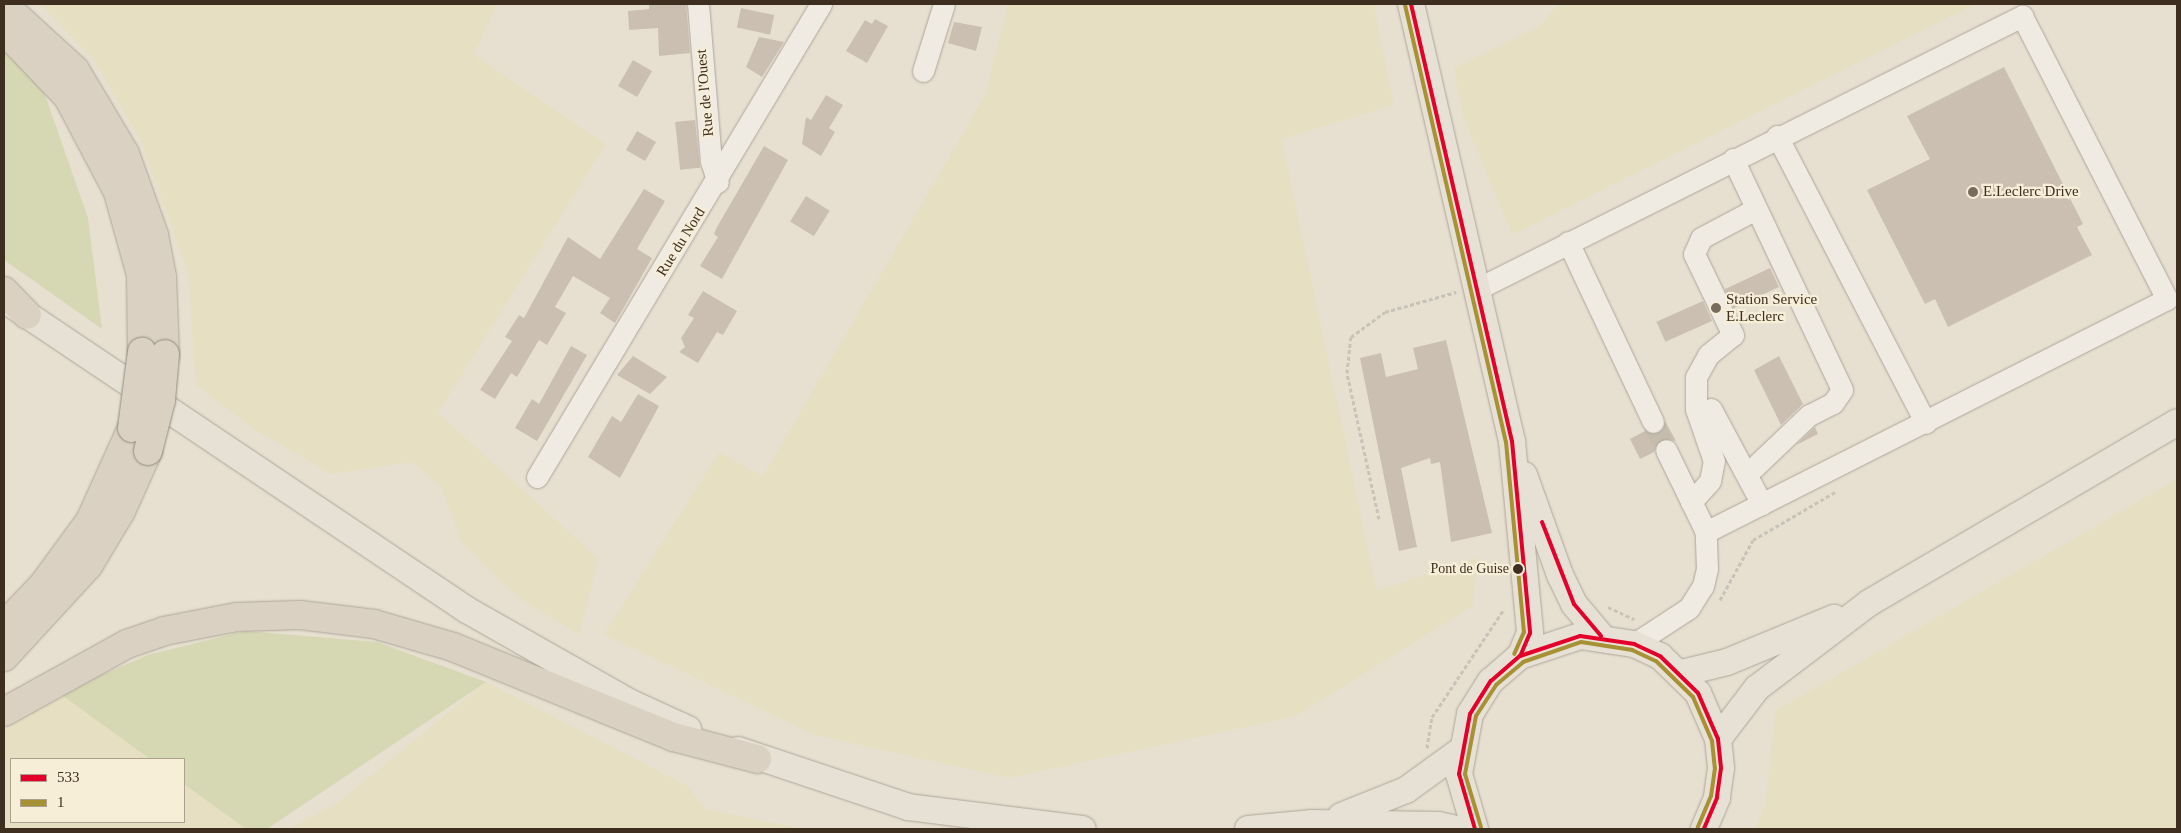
<!DOCTYPE html>
<style>
body{margin:0}
#map{position:relative;width:2181px;height:833px;overflow:hidden;background:#e7e0d1;font-family:Georgia,serif}
div>[style]{position:absolute}
.farmland>*{inset:0;background:#e6dfc2}
.green>*{inset:0;background:#d6d7b3}
.building>*{inset:0;background:#cbbfb2;transform-origin:0 0}
.minor-tunnel>*{height:21px;margin-top:-10.5px;transform-origin:0;background:repeating-linear-gradient(90deg,#c5bcae 0 21px,transparent 0 32px)}
.path>*{height:3px;margin-top:-1.5px;transform-origin:0;background:repeating-linear-gradient(90deg,#c8c2b9 0 4px,transparent 0 6.5px)}
.roads{filter:drop-shadow(0 0 1px #ada599) drop-shadow(0 0 1px #ada599)}
.minor>*{height:21px;margin:-10.5px;padding:0 10.5px;transform-origin:10.5px;border-radius:10.5px;background:#efebe3}
.major>*{height:26px;margin:-13px;padding:0 13px;transform-origin:13px;border-radius:13px;background:#e6e1d4}
.highway>*{height:28px;margin:-14px;padding:0 14px;transform-origin:14px;border-radius:14px;background:#dad1c2}
.bridges{filter:drop-shadow(0 0 1px #928b80) drop-shadow(0 0 1px #928b80)}
.highway-bridge>*{height:28px;margin:-14px;padding:0 14px;transform-origin:14px;border-radius:14px;background:#dad1c2}
.bus-1>*{height:4px;margin:-2px;padding:0 2px;transform-origin:2px;border-radius:2px;background:#e4002b}
.bus-2>*{height:4px;margin:-2px;padding:0 2px;transform-origin:2px;border-radius:2px;background:#a79135}
.dots>*{width:14px;height:14px;translate:-50% -50%;box-sizing:border-box;border:2px solid #f7eed8;border-radius:50%}
span{translate:-50% -50%;white-space:nowrap;text-align:center;line-height:1.15;-webkit-text-stroke:4.5px #f7eed8;paint-order:stroke}
.bus-label{font-size:14px;color:#3d2e20}
.right{translate:-100% -50%;text-align:right}
.street-label{font-size:15px;color:#3d2e20}
.poi-label{font-size:15px;color:#3d2e20}
.left{translate:0 -50%;text-align:left}
.frame{position:absolute;inset:0;border:5px solid #3d2e20;pointer-events:none}
.legend{position:absolute;left:10px;top:758px;width:175px;height:65px;box-sizing:border-box;background:#f7eed8;border:1px solid #ada18e;margin:0;padding:6px 9px;list-style:none;font-size:15px;color:#3d2e20}
.legend li{display:flex;align-items:center;gap:10px;height:25px}
.legend b{width:25px;border:1px solid #ada18e}
</style>
<div id="map">
<div class="farmland">
<div style="clip-path:polygon(40px 4px,497px 4px,474px 55px,606px 144px,438px 413px,599px 559px,579px 635px,521px 599px,490px 571px,461px 541px,441px 487px,413px 462px,331px 474px,255px 430px,196px 385px,188px 274px,141px 142px,93px 59px)"></div>
<div style="clip-path:polygon(1008px 4px,1374px 4px,1394px 105px,1282px 139px,1377px 591px,1478px 557px,1473px 606px,1296px 716px,1009px 778px,814px 735px,604px 634px,719px 452px,763px 476px,984px 97px)"></div>
<div style="clip-path:polygon(1558px 4px,1976px 4px,1512px 235px,1462px 115px,1454px 68px,1540px 26px)"></div>
<div style="clip-path:polygon(2177px 479px,2177px 829px,1755px 829px,1765px 805px,1775px 711px)"></div>
<div style="clip-path:polygon(486px 682px,688px 786px,705px 809px,805px 829px,288px 829px,337px 803px)"></div>
<div style="clip-path:polygon(59px 693px,150px 759px,11px 759px,11px 822px,184px 822px,184px 784px,246px 829px,4px 829px,4px 731px)"></div>
</div>
<div class="green">
<div style="clip-path:polygon(4px 47px,36px 69px,88px 218px,102px 329px,4px 260px)"></div>
<div style="clip-path:polygon(244px 631px,377px 642px,486px 682px,267px 829px,246px 829px,184px 784px,184px 759px,150px 759px,59px 693px,148px 655px)"></div>
</div>
<div class="building">
<div style="clip-path:polygon(649px 4px,686px 4px,690px 53px,659px 56px,658px 28px,629px 30px,628px 11px,649px 9px)"></div>
<div style="left:741px;top:8px;width:34px;height:20px;rotate:12deg"></div>
<div style="clip-path:polygon(875px 19px,888px 26px,867px 63px,846px 51px,865px 20px,872px 24px)"></div>
<div style="clip-path:polygon(954px 22px,982px 27px,976px 51px,948px 43px)"></div>
<div style="clip-path:polygon(759px 37px,784px 42px,762px 77px,746px 67px)"></div>
<div style="left:633px;top:60px;width:22px;height:30px;rotate:30deg"></div>
<div style="clip-path:polygon(2004px 67px,2083px 224px,2077px 227px,2092px 255px,1948px 327px,1935px 299px,1925px 304px,1867px 190px,1930px 159px,1907px 116px)"></div>
<div style="clip-path:polygon(826px 95px,843px 105px,829px 128px,835px 132px,821px 156px,802px 144px,806px 117px,811px 120px)"></div>
<div style="left:695px;top:120px;width:48px;height:20px;rotate:84deg"></div>
<div style="left:637px;top:131px;width:22px;height:22px;rotate:30deg"></div>
<div style="clip-path:polygon(764px 146px,788px 160px,722px 279px,700px 266px,718px 237px,714px 234px,717px 227px)"></div>
<div style="clip-path:polygon(644px 189px,665px 201px,637px 249px,652px 258px,615px 323px,600px 313px,610px 298px,573px 276px,555px 307px,566px 313px,547px 345px,539px 340px,517px 377px,511px 373px,495px 399px,480px 390px,512px 341px,505px 337px,519px 315px,524px 318px,568px 237px,600px 259px)"></div>
<div style="left:806px;top:196px;width:28px;height:30px;rotate:32deg"></div>
<div style="left:1770px;top:268px;width:21px;height:50px;rotate:65deg"></div>
<div style="clip-path:polygon(703px 291px,737px 311px,723px 335px,717px 332px,698px 363px,679px 352px,685px 347px,681px 338px,694px 318px,688px 315px)"></div>
<div style="left:1703px;top:301px;width:22px;height:51px;rotate:66deg"></div>
<div style="clip-path:polygon(1446px 340px,1492px 533px,1451px 542px,1440px 462px,1431px 464px,1430px 458px,1401px 468px,1417px 547px,1399px 551px,1360px 358px,1381px 353px,1386px 377px,1418px 369px,1413px 348px)"></div>
<div style="clip-path:polygon(571px 346px,587px 355px,537px 441px,515px 428px,532px 399px,539px 404px)"></div>
<div style="clip-path:polygon(633px 356px,667px 377px,650px 394px,617px 375px)"></div>
<div style="clip-path:polygon(1779px 356px,1803px 404px,1781px 425px,1754px 370px)"></div>
<div style="clip-path:polygon(638px 394px,659px 406px,620px 478px,588px 457px,612px 416px,621px 422px)"></div>
<div style="clip-path:polygon(1665px 421px,1676px 441px,1660px 439px,1654px 452px,1640px 459px,1630px 439px,1645px 431px,1659px 433px)"></div>
<div style="clip-path:polygon(1815px 427px,1818px 434px,1796px 445px)"></div>
</div>
<div class="minor-tunnel">
<div style="left:1653px;top:422px;width:31px;rotate:65deg"></div>
</div>
<div class="path">
<div style="left:1379px;top:519px;width:149px;rotate:-102.4deg"></div>
<div style="left:1347px;top:373px;width:36px;rotate:-84deg"></div>
<div style="left:1351px;top:337px;width:42px;rotate:-36.3deg"></div>
<div style="left:1385px;top:312px;width:74px;rotate:-15.7deg"></div>
<div style="left:1720px;top:600px;width:68px;rotate:-61.2deg"></div>
<div style="left:1753px;top:540px;width:97px;rotate:-30.3deg"></div>
<div style="left:1608px;top:607px;width:29px;rotate:25deg"></div>
<div style="left:1427px;top:748px;width:31px;rotate:-81deg"></div>
<div style="left:1432px;top:717px;width:130px;rotate:-56.3deg"></div>
</div>
<div class="roads">
<div class="minor">
<div style="left:698px;top:4px;width:158px;rotate:85.3deg"></div>
<div style="left:711px;top:161px;width:22px;rotate:72deg"></div>
<div style="left:923px;top:71px;width:70px;rotate:-72.6deg"></div>
<div style="left:1777px;top:136px;width:323px;rotate:62.6deg"></div>
<div style="left:1733px;top:159px;width:255px;rotate:64.7deg"></div>
<div style="left:1842px;top:390px;width:16px;rotate:125deg"></div>
<div style="left:1833px;top:403px;width:27px;rotate:153deg"></div>
<div style="left:1809px;top:415px;width:86px;rotate:136.4deg"></div>
<div style="left:1568px;top:242px;width:199px;rotate:64.7deg"></div>
<div style="left:1477px;top:289px;width:610px;rotate:-26.61deg"></div>
<div style="left:2022px;top:16px;width:318px;rotate:62.9deg"></div>
<div style="left:2167px;top:299px;width:517px;rotate:153.19deg"></div>
<div style="left:1711px;top:409px;width:108px;rotate:61.8deg"></div>
<div style="left:537px;top:477px;width:552px;rotate:-59.02deg"></div>
<div style="left:1691px;top:502px;width:28px;rotate:-48deg"></div>
<div style="left:1710px;top:481px;width:20px;rotate:-79deg"></div>
<div style="left:1714px;top:461px;width:55px;rotate:-109.1deg"></div>
<div style="left:1696px;top:409px;width:32px;rotate:-90deg"></div>
<div style="left:1696px;top:377px;width:25px;rotate:-61deg"></div>
<div style="left:1708px;top:355px;width:32px;rotate:-39deg"></div>
<div style="left:1733px;top:335px;width:90px;rotate:-115.7deg"></div>
<div style="left:1694px;top:254px;width:17px;rotate:-66deg"></div>
<div style="left:1701px;top:238px;width:62px;rotate:-27.8deg"></div>
<div style="left:1634px;top:644px;width:66px;rotate:-33.2deg"></div>
<div style="left:1689px;top:608px;width:26px;rotate:-58deg"></div>
<div style="left:1703px;top:586px;width:17px;rotate:-77deg"></div>
<div style="left:1707px;top:569px;width:37px;rotate:-92deg"></div>
<div style="left:1706px;top:532px;width:91px;rotate:-116deg"></div>
</div>
<div class="major">
<div style="left:1411px;top:4px;width:449px;rotate:77deg"></div>
<div style="left:1512px;top:441px;width:193px;rotate:84.6deg"></div>
<div style="left:1530px;top:633px;width:25px;rotate:113deg"></div>
<div style="left:8px;top:302px;width:553px;rotate:33.86deg"></div>
<div style="left:467px;top:610px;width:186px;rotate:29.6deg"></div>
<div style="left:629px;top:702px;width:65px;rotate:24.6deg"></div>
<div style="left:1524px;top:475px;width:106px;rotate:70.2deg"></div>
<div style="left:1560px;top:575px;width:32px;rotate:64deg"></div>
<div style="left:1574px;top:604px;width:42px;rotate:49.8deg"></div>
<div style="left:1682px;top:673px;width:46px;rotate:-13.7deg"></div>
<div style="left:1727px;top:662px;width:116px;rotate:-22.4deg"></div>
<div style="left:1718px;top:739px;width:64px;rotate:-52.6deg"></div>
<div style="left:1757px;top:688px;width:141px;rotate:-37.2deg"></div>
<div style="left:1869px;top:603px;width:357px;rotate:-30.4deg"></div>
<div style="left:738px;top:750px;width:179px;rotate:18.5deg"></div>
<div style="left:908px;top:807px;width:176px;rotate:7.2deg"></div>
<div style="left:1341px;top:816px;width:70px;rotate:-21.8deg"></div>
<div style="left:1406px;top:790px;width:67px;rotate:-35.8deg"></div>
<div style="left:1248px;top:829px;width:63px;rotate:-5.4deg"></div>
<div style="left:1311px;top:823px;width:127px;rotate:0.9deg"></div>
<div style="left:1438px;top:825px;width:19px;rotate:12deg"></div>
<div style="left:1475px;top:829px;width:57px;rotate:-106.2deg"></div>
<div style="left:1459px;top:774px;width:61px;rotate:-79.6deg"></div>
<div style="left:1470px;top:714px;width:39px;rotate:-58deg"></div>
<div style="left:1491px;top:681px;width:38px;rotate:-41deg"></div>
<div style="left:1520px;top:656px;width:63px;rotate:-18.4deg"></div>
<div style="left:1580px;top:636px;width:55px;rotate:8.4deg"></div>
<div style="left:1634px;top:644px;width:29px;rotate:25deg"></div>
<div style="left:1660px;top:656px;width:53px;rotate:44.2deg"></div>
<div style="left:1698px;top:693px;width:50px;rotate:66.5deg"></div>
<div style="left:1718px;top:739px;width:29px;rotate:84deg"></div>
<div style="left:1721px;top:768px;width:30px;rotate:98deg"></div>
<div style="left:1717px;top:798px;width:34px;rotate:113deg"></div>
</div>
<div class="highway">
<div style="left:4px;top:5px;width:96px;rotate:42.5deg"></div>
<div style="left:75px;top:70px;width:98px;rotate:59.2deg"></div>
<div style="left:125px;top:154px;width:86px;rotate:70.3deg"></div>
<div style="left:154px;top:235px;width:43px;rotate:79.2deg"></div>
<div style="left:162px;top:277px;width:77px;rotate:87.8deg"></div>
<div style="left:4px;top:30px;width:93px;rotate:46.3deg"></div>
<div style="left:68px;top:97px;width:107px;rotate:62.2deg"></div>
<div style="left:118px;top:192px;width:86px;rotate:74.5deg"></div>
<div style="left:141px;top:275px;width:77px;rotate:89.3deg"></div>
<div style="left:4px;top:291px;width:33px;rotate:46deg"></div>
<div style="left:4px;top:626px;width:57px;rotate:-46.4deg"></div>
<div style="left:43px;top:585px;width:79px;rotate:-53.7deg"></div>
<div style="left:90px;top:521px;width:102px;rotate:-65.7deg"></div>
<div style="left:4px;top:657px;width:124px;rotate:-47.3deg"></div>
<div style="left:88px;top:566px;width:64px;rotate:-59deg"></div>
<div style="left:121px;top:511px;width:66px;rotate:-65.8deg"></div>
<div style="left:4px;top:712px;width:141px;rotate:-28.9deg"></div>
<div style="left:127px;top:644px;width:39px;rotate:-19deg"></div>
<div style="left:164px;top:631px;width:74px;rotate:-10.9deg"></div>
<div style="left:237px;top:617px;width:63px;rotate:-1.8deg"></div>
<div style="left:300px;top:615px;width:75px;rotate:6.9deg"></div>
<div style="left:374px;top:624px;width:82px;rotate:16.2deg"></div>
<div style="left:453px;top:647px;width:239px;rotate:22.2deg"></div>
<div style="left:674px;top:737px;width:86px;rotate:14.8deg"></div>
</div>
</div>
<div class="bridges">
<div class="highway-bridge">
<div style="left:132px;top:428px;width:77px;rotate:-82.5deg"></div>
<div style="left:148px;top:451px;width:53px;rotate:-75.7deg"></div>
<div style="left:161px;top:400px;width:46px;rotate:-85deg"></div>
</div>
</div>
<div class="bus-1">
<div style="left:1411px;top:4px;width:449px;rotate:77deg"></div>
<div style="left:1512px;top:441px;width:193px;rotate:84.6deg"></div>
<div style="left:1530px;top:633px;width:25px;rotate:113deg"></div>
<div style="left:1542px;top:522px;width:88px;rotate:68.7deg"></div>
<div style="left:1574px;top:604px;width:42px;rotate:49.8deg"></div>
<div style="left:1475px;top:829px;width:57px;rotate:-106.2deg"></div>
<div style="left:1459px;top:774px;width:61px;rotate:-79.6deg"></div>
<div style="left:1470px;top:714px;width:39px;rotate:-58deg"></div>
<div style="left:1491px;top:681px;width:38px;rotate:-41deg"></div>
<div style="left:1520px;top:656px;width:63px;rotate:-18.4deg"></div>
<div style="left:1580px;top:636px;width:55px;rotate:8.4deg"></div>
<div style="left:1634px;top:644px;width:29px;rotate:25deg"></div>
<div style="left:1660px;top:656px;width:53px;rotate:44.2deg"></div>
<div style="left:1698px;top:693px;width:50px;rotate:66.5deg"></div>
<div style="left:1718px;top:739px;width:29px;rotate:84deg"></div>
<div style="left:1721px;top:768px;width:30px;rotate:98deg"></div>
<div style="left:1717px;top:798px;width:34px;rotate:113deg"></div>
</div>
<div class="bus-2">
<div style="left:1405px;top:5px;width:449px;rotate:77deg"></div>
<div style="left:1506px;top:442px;width:191px;rotate:84.6deg"></div>
<div style="left:1524px;top:632px;width:24px;rotate:114deg"></div>
<div style="left:1481px;top:827px;width:55px;rotate:-106.8deg"></div>
<div style="left:1465px;top:774px;width:59px;rotate:-79.3deg"></div>
<div style="left:1476px;top:716px;width:37px;rotate:-57deg"></div>
<div style="left:1496px;top:685px;width:35px;rotate:-40deg"></div>
<div style="left:1523px;top:662px;width:61px;rotate:-19deg"></div>
<div style="left:1581px;top:642px;width:52px;rotate:8.9deg"></div>
<div style="left:1632px;top:650px;width:26px;rotate:25deg"></div>
<div style="left:1656px;top:661px;width:52px;rotate:44.2deg"></div>
<div style="left:1693px;top:697px;width:48px;rotate:66.6deg"></div>
<div style="left:1712px;top:741px;width:27px;rotate:84deg"></div>
<div style="left:1715px;top:768px;width:28px;rotate:98deg"></div>
<div style="left:1711px;top:796px;width:34px;rotate:113deg"></div>
</div>
<div class="dots">
<div style="left:1973px;top:192px;background:#786c5e"></div>
<div style="left:1716px;top:308px;background:#786c5e"></div>
<div style="left:1518px;top:569px;background:#3d2e20"></div>
</div>
<div class="bus-label">
<span class="right" style="left:1509px;top:569px">Pont de Guise</span>
</div>
<div class="street-label">
<span style="left:705px;top:93px;rotate:-95deg">Rue de l'Ouest</span>
<span style="left:681px;top:242px;rotate:-58deg">Rue du Nord</span>
</div>
<div class="poi-label">
<span class="left" style="left:1983px;top:192px">E.Leclerc Drive</span>
<span class="left" style="left:1726px;top:308px">Station Service<br>E.Leclerc</span>
</div>
<div class="frame"></div>
<ul class="legend">
<li><b style="height:6px;background:#e4002b"></b>533</li>
<li><b style="height:6px;background:#a79135"></b>1</li>
</ul>
</div>
